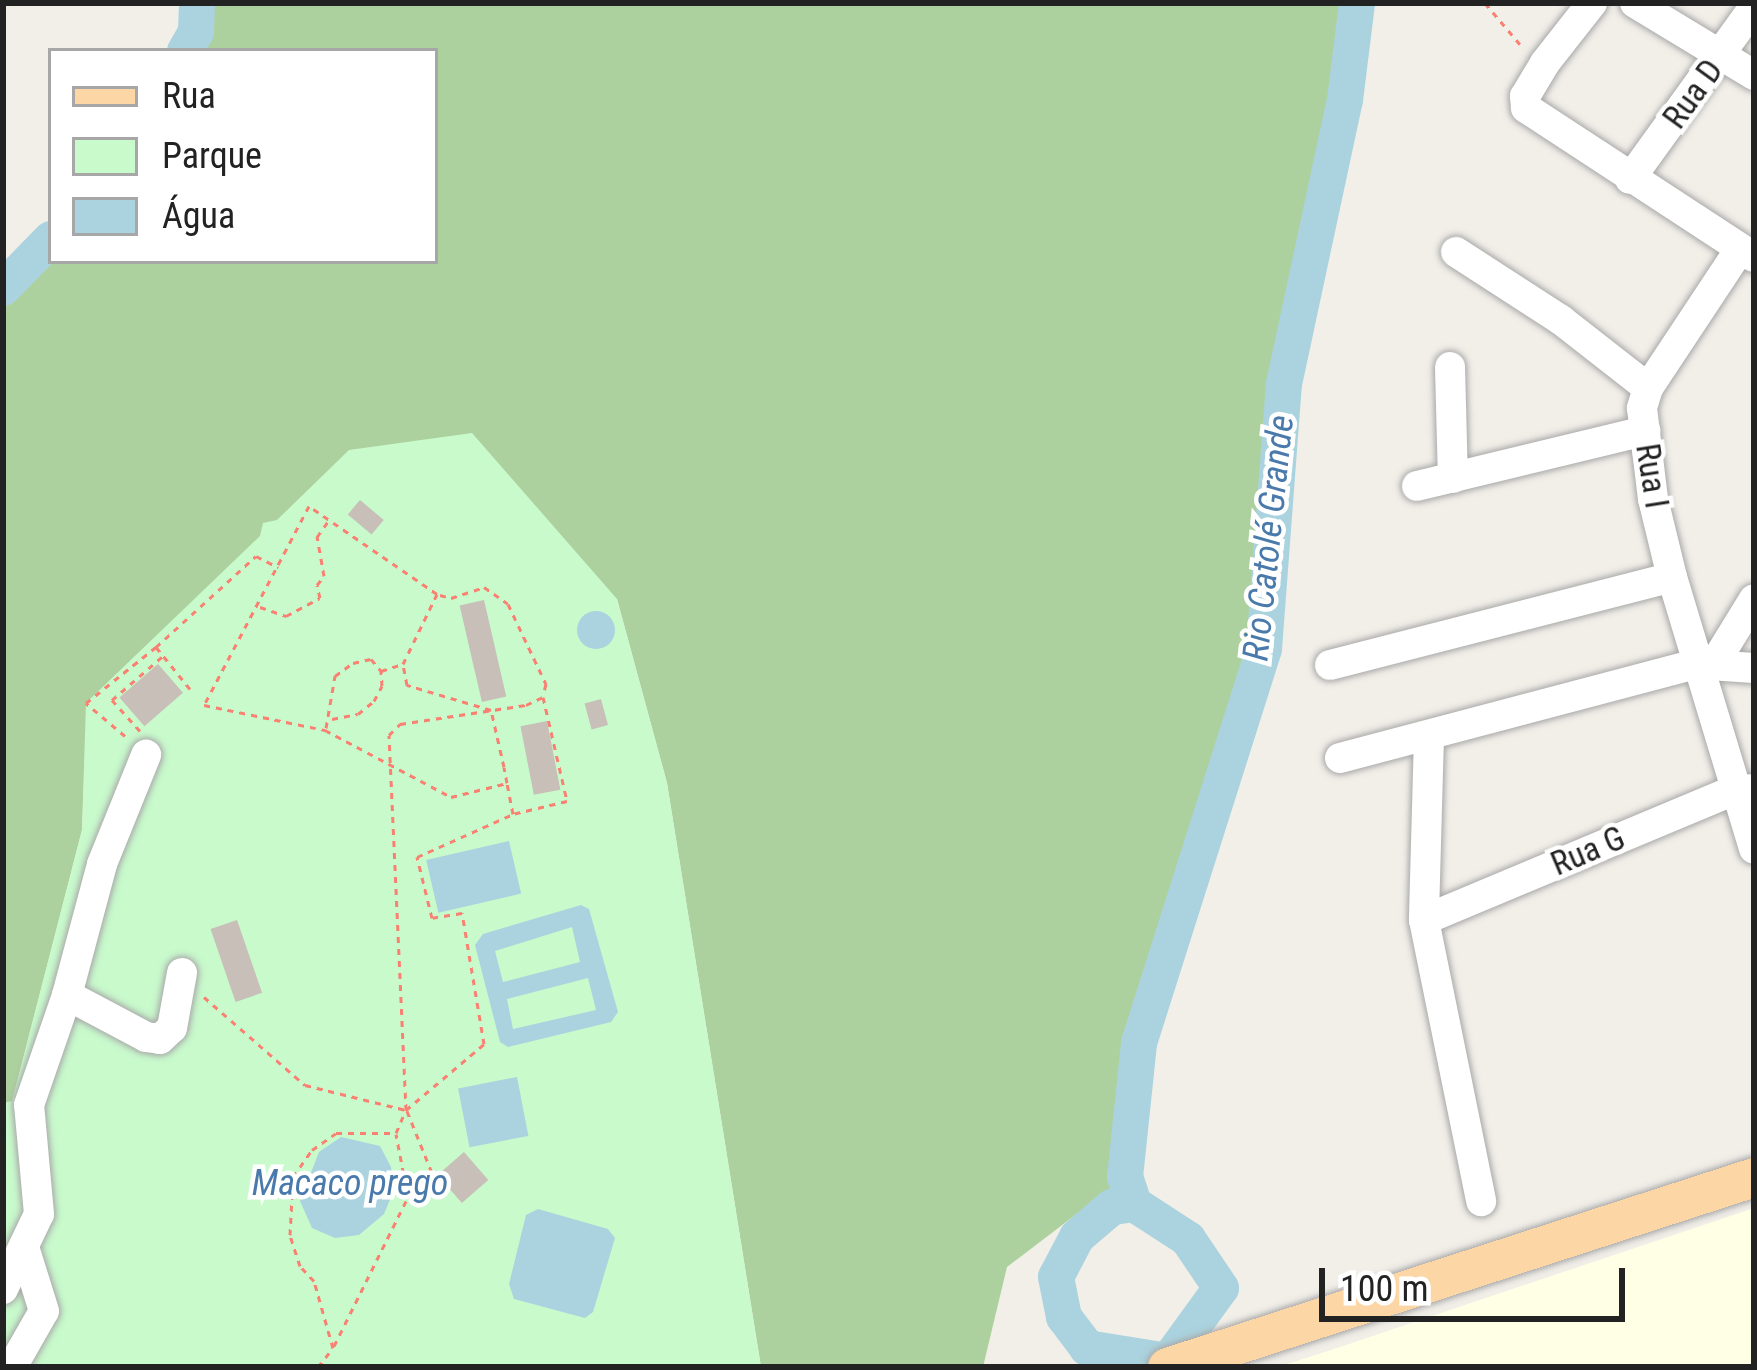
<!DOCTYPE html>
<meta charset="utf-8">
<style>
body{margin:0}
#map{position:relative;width:1757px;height:1370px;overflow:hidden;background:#f2efe9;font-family:"Roboto Condensed",sans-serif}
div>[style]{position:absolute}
.education>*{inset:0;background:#ffffe5}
.forest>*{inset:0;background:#add19e}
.park>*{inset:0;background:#c8facc}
.water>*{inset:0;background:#aad3df;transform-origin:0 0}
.round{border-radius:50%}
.river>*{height:36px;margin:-18px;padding:0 18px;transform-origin:18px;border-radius:18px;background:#aad3df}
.building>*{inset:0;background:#c7bfb8;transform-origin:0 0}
.path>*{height:3px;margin-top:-1.5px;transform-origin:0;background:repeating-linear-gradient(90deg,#fa8072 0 6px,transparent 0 12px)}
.roads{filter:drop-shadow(0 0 3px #a9a9a9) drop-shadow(0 0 3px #a9a9a9)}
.minor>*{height:30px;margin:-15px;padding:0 15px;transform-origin:15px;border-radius:15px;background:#fff}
.major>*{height:39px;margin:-19.5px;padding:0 19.5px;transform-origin:19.5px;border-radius:19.5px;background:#fcd6a4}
span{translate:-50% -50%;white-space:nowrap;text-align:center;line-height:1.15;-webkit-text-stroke:9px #fff;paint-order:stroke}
.street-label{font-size:33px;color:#222}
.water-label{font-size:36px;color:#4a7aab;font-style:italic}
.frame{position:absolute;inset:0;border:6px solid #222;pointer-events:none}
.legend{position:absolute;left:48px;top:48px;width:390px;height:216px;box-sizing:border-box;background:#fff;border:3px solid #a7a7a7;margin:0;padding:15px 21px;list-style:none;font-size:36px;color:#222}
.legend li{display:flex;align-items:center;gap:24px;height:60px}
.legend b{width:60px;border:3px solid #a7a7a7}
.scale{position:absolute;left:1319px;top:1268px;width:306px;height:54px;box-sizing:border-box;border:6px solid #222;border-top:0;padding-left:15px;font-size:36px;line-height:42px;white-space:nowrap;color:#222;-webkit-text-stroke:9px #fff;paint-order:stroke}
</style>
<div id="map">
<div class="education">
<div style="clip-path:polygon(1754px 1208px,1754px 1367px,1278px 1367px,1334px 1349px)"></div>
</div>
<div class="forest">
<div style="clip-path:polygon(197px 3px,1357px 3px,1345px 100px,1284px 384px,1264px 649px,1139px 1043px,1125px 1177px,1007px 1267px,983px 1367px,761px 1367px,667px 783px,617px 599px,87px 703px,82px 830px,12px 1102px,3px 1103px,3px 288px,51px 239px,51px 261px,435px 261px,435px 51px,185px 51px,196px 32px)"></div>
</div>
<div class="park">
<div style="clip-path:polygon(472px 433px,617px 599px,667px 783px,761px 1367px,3px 1367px,3px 1103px,12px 1101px,82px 830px,86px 703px,260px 536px,263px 523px,277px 520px,349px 450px)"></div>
</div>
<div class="water">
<div class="round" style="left:577px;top:611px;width:38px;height:38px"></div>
<div style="left:509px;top:841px;width:54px;height:85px;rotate:77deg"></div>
<div style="clip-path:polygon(evenodd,581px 905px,589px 909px,618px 1012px,611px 1022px,508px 1047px,500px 1042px,475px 945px,483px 934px,581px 905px,572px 927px,580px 962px,503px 982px,495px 951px,572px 927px,581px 905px,588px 978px,596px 1010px,513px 1029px,507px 999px,588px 978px)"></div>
<div style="left:517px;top:1077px;width:60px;height:60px;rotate:79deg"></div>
<div style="clip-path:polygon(341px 1137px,380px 1146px,391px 1167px,394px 1190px,384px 1214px,359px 1235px,335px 1238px,312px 1228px,300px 1201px,319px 1152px)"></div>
<div style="clip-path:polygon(538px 1209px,608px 1229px,615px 1238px,593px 1312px,585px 1318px,514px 1299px,509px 1284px,526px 1215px)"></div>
</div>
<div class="river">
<div style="left:185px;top:51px;width:22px;rotate:-60deg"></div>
<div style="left:196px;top:32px;width:29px;rotate:-88deg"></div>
<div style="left:3px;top:288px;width:69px;rotate:-45.6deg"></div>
<div style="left:1134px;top:1204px;width:22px;rotate:172deg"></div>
<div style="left:1112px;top:1207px;width:46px;rotate:139.4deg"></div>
<div style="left:1077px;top:1237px;width:45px;rotate:117.7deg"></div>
<div style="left:1056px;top:1277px;width:41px;rotate:78.7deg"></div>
<div style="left:1064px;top:1317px;width:39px;rotate:53deg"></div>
<div style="left:1087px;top:1348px;width:82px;rotate:9.1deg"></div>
<div style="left:1170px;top:1367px;width:6px;rotate:-108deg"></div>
<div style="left:1168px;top:1361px;width:90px;rotate:-54deg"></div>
<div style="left:1221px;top:1288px;width:59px;rotate:-124deg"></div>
<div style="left:1188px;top:1239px;width:64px;rotate:-147.1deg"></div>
<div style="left:1134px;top:1204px;width:28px;rotate:-108deg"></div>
<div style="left:1125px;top:1177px;width:135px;rotate:-84deg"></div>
<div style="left:1139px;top:1043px;width:413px;rotate:-72.4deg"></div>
<div style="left:1264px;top:649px;width:266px;rotate:-85.7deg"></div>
<div style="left:1284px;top:384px;width:290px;rotate:-77.9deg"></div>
<div style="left:1345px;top:100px;width:98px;rotate:-82.9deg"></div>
</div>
<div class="building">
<div style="left:360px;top:500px;width:31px;height:19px;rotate:40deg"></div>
<div style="left:484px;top:600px;width:99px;height:25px;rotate:77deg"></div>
<div style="left:158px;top:664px;width:38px;height:51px;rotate:49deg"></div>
<div style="left:601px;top:699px;width:27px;height:17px;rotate:75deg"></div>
<div style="left:547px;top:721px;width:70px;height:27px;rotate:79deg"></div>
<div style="left:237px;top:920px;width:77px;height:28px;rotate:71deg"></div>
<div style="left:464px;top:1152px;width:37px;height:35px;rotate:49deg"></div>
</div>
<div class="path">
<div style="left:1485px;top:3px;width:60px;rotate:49.7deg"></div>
<div style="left:440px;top:595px;width:11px;rotate:15deg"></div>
<div style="left:451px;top:598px;width:35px;rotate:-18deg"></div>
<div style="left:484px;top:587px;width:29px;rotate:35deg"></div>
<div style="left:508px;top:604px;width:89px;rotate:64.6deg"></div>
<div style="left:546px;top:684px;width:11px;rotate:105deg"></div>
<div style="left:260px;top:607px;width:28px;rotate:19deg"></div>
<div style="left:286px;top:616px;width:38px;rotate:-28deg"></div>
<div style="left:320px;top:598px;width:13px;rotate:-103deg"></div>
<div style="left:317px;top:585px;width:11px;rotate:-52deg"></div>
<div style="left:324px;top:576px;width:40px;rotate:-100deg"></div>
<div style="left:317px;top:537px;width:21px;rotate:-55deg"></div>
<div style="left:190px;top:689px;width:54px;rotate:-129deg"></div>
<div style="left:156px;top:647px;width:135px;rotate:-42.3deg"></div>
<div style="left:256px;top:556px;width:25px;rotate:27deg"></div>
<div style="left:332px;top:719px;width:26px;rotate:-11deg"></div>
<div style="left:358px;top:714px;width:21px;rotate:-39deg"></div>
<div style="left:374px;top:701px;width:17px;rotate:-62deg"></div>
<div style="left:382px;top:686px;width:15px;rotate:-94deg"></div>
<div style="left:326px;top:728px;width:53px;rotate:-80.2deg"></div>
<div style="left:335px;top:676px;width:22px;rotate:-36deg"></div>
<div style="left:353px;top:663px;width:18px;rotate:-13deg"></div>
<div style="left:371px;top:659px;width:16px;rotate:50deg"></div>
<div style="left:381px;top:671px;width:23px;rotate:-18deg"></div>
<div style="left:140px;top:731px;width:42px;rotate:-132.1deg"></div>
<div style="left:112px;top:700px;width:67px;rotate:-40.8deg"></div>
<div style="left:125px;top:736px;width:51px;rotate:-139.8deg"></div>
<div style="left:86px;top:703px;width:90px;rotate:-38.7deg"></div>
<div style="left:204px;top:997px;width:134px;rotate:41.1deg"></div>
<div style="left:305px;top:1085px;width:104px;rotate:13.9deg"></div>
<div style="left:406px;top:1110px;width:375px;rotate:-92.6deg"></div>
<div style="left:389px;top:735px;width:16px;rotate:-45deg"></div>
<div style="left:400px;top:724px;width:127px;rotate:-8.6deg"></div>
<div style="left:526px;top:705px;width:19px;rotate:-25deg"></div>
<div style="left:543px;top:697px;width:107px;rotate:77deg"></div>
<div style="left:567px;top:801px;width:56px;rotate:166.5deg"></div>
<div style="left:407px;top:1111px;width:67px;rotate:68deg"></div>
<div style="left:334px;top:1346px;width:166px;rotate:-63.6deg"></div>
<div style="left:408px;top:1197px;width:64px;rotate:-100.8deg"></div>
<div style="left:318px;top:1367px;width:24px;rotate:-52deg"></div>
<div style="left:333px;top:1348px;width:70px;rotate:-105.8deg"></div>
<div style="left:314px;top:1281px;width:21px;rotate:-133deg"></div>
<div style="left:300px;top:1266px;width:33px;rotate:-108deg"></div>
<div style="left:290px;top:1235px;width:58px;rotate:-87deg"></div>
<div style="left:293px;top:1177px;width:33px;rotate:-55deg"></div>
<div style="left:312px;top:1150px;width:29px;rotate:-35deg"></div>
<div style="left:336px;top:1133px;width:60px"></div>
<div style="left:396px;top:1133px;width:25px;rotate:-67deg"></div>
<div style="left:406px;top:1110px;width:102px;rotate:-40.2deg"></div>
<div style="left:484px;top:1044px;width:133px;rotate:-99.5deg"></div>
<div style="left:462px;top:913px;width:30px;rotate:171deg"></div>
<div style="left:432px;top:918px;width:63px;rotate:-103.8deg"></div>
<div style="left:417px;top:857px;width:105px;rotate:-24.1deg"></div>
<div style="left:513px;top:814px;width:32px;rotate:-101deg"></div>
<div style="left:507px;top:783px;width:16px;rotate:-101deg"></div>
<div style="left:504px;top:767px;width:58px;rotate:-102.8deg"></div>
<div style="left:491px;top:710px;width:88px;rotate:-163.4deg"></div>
<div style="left:407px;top:685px;width:21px;rotate:-101deg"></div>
<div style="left:403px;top:664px;width:78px;rotate:-64.1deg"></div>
<div style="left:437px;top:594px;width:155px;rotate:-145.5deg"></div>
<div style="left:309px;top:506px;width:225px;rotate:117.8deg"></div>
<div style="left:204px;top:705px;width:124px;rotate:11.7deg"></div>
<div style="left:325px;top:730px;width:143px;rotate:28deg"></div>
<div style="left:451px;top:797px;width:58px;rotate:-14deg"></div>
</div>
<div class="roads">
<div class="minor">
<div style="left:1592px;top:3px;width:76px;rotate:128.1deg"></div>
<div style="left:1545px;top:63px;width:39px;rotate:121deg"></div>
<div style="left:1525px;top:96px;width:12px;rotate:85deg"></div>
<div style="left:1526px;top:108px;width:272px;rotate:33.2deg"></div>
<div style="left:1635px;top:3px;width:139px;rotate:31.2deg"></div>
<div style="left:1630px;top:179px;width:212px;rotate:-54.2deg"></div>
<div style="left:1740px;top:249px;width:167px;rotate:123.5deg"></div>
<div style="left:1648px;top:388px;width:21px;rotate:107deg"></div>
<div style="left:1642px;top:408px;width:92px;rotate:83.1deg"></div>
<div style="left:1653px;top:499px;width:80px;rotate:76.3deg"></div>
<div style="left:1672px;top:577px;width:284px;rotate:73.2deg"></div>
<div style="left:1456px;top:252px;width:125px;rotate:32.9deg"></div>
<div style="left:1561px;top:320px;width:110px;rotate:38deg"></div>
<div style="left:1450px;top:367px;width:111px;rotate:88.5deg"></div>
<div style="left:1417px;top:486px;width:235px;rotate:-13.6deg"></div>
<div style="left:1714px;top:664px;width:76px;rotate:-58.4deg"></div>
<div style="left:1330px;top:665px;width:353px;rotate:-14.4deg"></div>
<div style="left:1429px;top:736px;width:184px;rotate:91.6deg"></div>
<div style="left:1424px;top:920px;width:287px;rotate:78.5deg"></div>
<div style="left:1340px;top:758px;width:367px;rotate:-14.8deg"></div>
<div style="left:1695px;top:664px;width:59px;rotate:3.9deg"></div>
<div style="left:1424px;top:920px;width:337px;rotate:-22.7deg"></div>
<div style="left:1735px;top:790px;width:17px;rotate:-3deg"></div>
<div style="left:67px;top:995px;width:89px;rotate:28deg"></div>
<div style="left:146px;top:1037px;width:14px;rotate:8deg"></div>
<div style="left:160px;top:1039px;width:16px;rotate:-43deg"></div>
<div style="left:172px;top:1028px;width:56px;rotate:-79.7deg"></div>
<div style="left:3px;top:1289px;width:83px;rotate:-64.4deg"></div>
<div style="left:39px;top:1214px;width:109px;rotate:-95.2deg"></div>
<div style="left:29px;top:1105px;width:116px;rotate:-70.9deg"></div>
<div style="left:67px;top:995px;width:136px;rotate:-75deg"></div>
<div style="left:102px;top:864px;width:118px;rotate:-68deg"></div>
<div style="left:12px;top:1367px;width:64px;rotate:-60.3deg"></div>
<div style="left:44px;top:1311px;width:64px;rotate:-107.3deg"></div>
</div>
<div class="major">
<div style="left:1167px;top:1367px;width:617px;rotate:-17.94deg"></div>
</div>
</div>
<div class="street-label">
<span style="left:1693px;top:94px;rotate:-54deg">Rua D</span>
<span style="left:1652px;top:476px;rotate:81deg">Rua I</span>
<span style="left:1588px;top:851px;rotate:-23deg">Rua G</span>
</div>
<div class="water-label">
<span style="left:1269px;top:538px;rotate:-84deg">Rio Catolé Grande</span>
<span style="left:350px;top:1184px">Macaco prego</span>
</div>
<div class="frame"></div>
<ul class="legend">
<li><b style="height:15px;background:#fcd6a4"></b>Rua</li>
<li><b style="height:33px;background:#c8facc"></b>Parque</li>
<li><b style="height:33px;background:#aad3df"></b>Água</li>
</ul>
<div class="scale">100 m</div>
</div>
